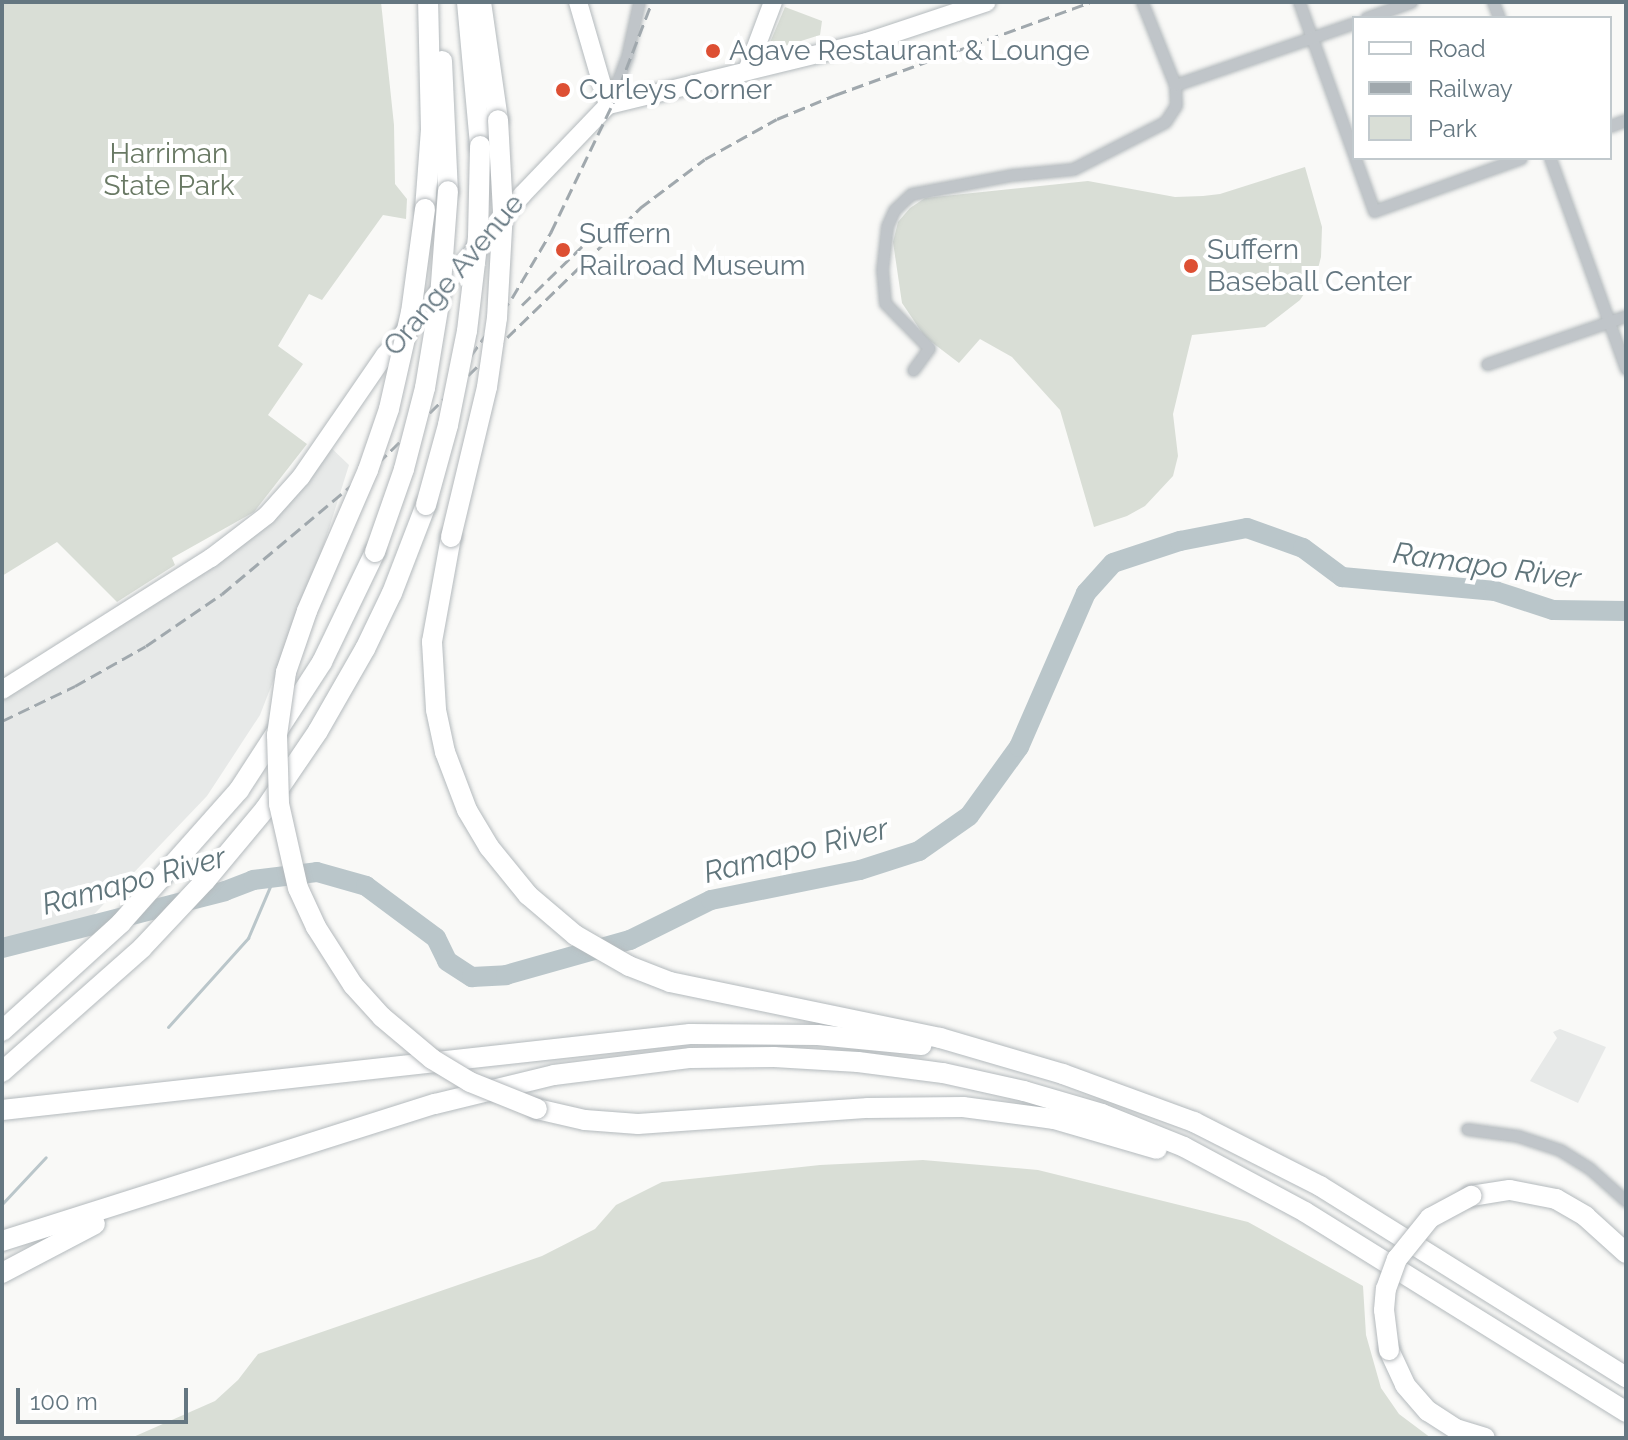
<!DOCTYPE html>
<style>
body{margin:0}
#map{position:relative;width:1628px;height:1440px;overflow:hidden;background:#f9f9f7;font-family:Raleway,sans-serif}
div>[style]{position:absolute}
.built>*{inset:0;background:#e7e9e8}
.green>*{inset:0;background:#d9ded6}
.stream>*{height:3px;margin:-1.5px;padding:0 1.5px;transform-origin:1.5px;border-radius:1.5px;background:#bac6ca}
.river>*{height:20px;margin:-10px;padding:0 10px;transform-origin:10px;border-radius:10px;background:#bac6ca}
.roads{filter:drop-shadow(0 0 2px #b4babd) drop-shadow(0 0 2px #b4babd)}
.street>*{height:11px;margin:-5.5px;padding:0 5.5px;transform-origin:5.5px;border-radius:5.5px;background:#c0c5c9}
.primary>*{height:18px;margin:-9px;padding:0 9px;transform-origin:9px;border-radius:9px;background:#fff}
.highway>*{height:20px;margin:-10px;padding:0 10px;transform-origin:10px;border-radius:10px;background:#fff}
.rail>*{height:3px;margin-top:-1.5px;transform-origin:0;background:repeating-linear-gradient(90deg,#a0a8ad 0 12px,transparent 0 18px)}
.bridges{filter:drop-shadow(0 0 2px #b4b9bc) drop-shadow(0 0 2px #b4b9bc)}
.highway-bridge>*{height:20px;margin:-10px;padding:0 10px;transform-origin:10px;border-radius:10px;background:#fff}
.dots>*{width:22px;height:22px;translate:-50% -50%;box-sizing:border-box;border:4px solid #fff;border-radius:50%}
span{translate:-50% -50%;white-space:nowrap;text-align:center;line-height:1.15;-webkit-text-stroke:8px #fff;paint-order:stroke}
.poi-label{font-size:28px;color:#657781}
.left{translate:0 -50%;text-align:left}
.park-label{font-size:28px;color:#697964}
.street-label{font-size:28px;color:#657781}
.water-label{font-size:30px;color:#60757b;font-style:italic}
.frame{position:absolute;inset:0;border:4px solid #657781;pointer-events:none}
.legend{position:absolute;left:1352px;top:16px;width:260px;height:144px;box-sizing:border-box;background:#fff;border:2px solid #c1c9cd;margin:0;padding:10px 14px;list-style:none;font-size:24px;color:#657781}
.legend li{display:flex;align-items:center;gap:16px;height:40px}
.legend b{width:40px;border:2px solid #c1c9cd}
.scale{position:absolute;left:16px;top:1388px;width:172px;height:36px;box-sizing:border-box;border:4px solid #657781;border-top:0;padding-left:10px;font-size:24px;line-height:28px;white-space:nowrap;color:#657781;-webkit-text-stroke:6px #fff;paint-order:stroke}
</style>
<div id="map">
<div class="built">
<div style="clip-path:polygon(325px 442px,349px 465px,314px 576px,260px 715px,207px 796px,79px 930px,2px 948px,2px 690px,244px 535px)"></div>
<div style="clip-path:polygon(1560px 1029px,1606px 1047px,1578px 1103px,1530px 1081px,1557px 1038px,1553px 1032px)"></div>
</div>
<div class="green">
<div style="clip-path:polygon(2px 2px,381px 2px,394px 125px,395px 184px,407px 199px,406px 219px,383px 215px,322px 300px,309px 294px,278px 346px,303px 364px,268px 415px,307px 444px,254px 512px,172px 558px,175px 565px,117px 602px,57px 542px,2px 576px)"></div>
<div style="clip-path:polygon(785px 7px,822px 21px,820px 35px,766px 52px)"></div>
<div style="clip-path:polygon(1305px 167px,1322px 227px,1321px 257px,1316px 276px,1300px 300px,1265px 327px,1192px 335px,1173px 414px,1178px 456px,1173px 476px,1145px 506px,1127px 516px,1094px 527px,1060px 410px,1012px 357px,980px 339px,959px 363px,925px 337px,902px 303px,893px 242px,898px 222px,910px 208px,925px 198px,1088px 181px,1175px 197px,1203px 196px,1220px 194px)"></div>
<div style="clip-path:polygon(923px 1160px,1038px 1170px,1248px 1222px,1363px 1286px,1366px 1335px,1381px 1388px,1399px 1414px,1431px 1438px,131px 1438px,215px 1401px,238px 1380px,258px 1354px,542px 1256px,595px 1229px,616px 1205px,662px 1182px,820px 1165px)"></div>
</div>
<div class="stream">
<div style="left:168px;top:1027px;width:120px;rotate:-48deg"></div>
<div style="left:248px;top:938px;width:66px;rotate:-66.9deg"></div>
<div style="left:2px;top:1204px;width:64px;rotate:-46.9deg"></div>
</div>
<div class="river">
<div style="left:2px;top:948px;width:230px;rotate:-14.3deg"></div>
<div style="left:225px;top:891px;width:30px;rotate:-21deg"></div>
<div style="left:253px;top:880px;width:64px;rotate:-7.1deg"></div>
<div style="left:317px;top:872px;width:51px;rotate:15.9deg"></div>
<div style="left:366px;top:886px;width:87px;rotate:36.6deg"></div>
<div style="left:436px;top:938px;width:25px;rotate:64deg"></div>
<div style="left:447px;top:961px;width:30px;rotate:33deg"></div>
<div style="left:472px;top:977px;width:34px;rotate:-3deg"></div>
<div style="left:506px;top:975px;width:129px;rotate:-15.8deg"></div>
<div style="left:630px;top:940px;width:90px;rotate:-26.3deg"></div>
<div style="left:711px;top:900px;width:152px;rotate:-11.4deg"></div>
<div style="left:860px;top:870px;width:62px;rotate:-17.9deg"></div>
<div style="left:919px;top:851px;width:61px;rotate:-35deg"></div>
<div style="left:969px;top:816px;width:85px;rotate:-54.1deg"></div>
<div style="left:1019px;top:747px;width:168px;rotate:-66.5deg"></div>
<div style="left:1086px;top:593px;width:40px;rotate:-48deg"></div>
<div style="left:1113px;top:563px;width:71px;rotate:-18.2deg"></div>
<div style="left:1180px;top:541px;width:68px;rotate:-11deg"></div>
<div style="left:1247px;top:528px;width:59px;rotate:19.7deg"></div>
<div style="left:1303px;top:548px;width:49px;rotate:36.6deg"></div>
<div style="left:1342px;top:577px;width:154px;rotate:5.2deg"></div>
<div style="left:1495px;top:591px;width:61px;rotate:18.1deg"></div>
<div style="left:1553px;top:610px;width:73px;rotate:0.8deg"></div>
</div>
<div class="roads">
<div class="street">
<div style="left:1299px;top:2px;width:163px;rotate:70.2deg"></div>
<div style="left:1493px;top:2px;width:17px;rotate:69deg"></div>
<div style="left:1366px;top:18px;width:48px;rotate:-19.6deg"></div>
<div style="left:1175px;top:85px;width:189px;rotate:-19.1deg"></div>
<div style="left:609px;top:104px;width:51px;rotate:-69.4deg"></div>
<div style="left:627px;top:56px;width:55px;rotate:-77.5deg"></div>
<div style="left:1610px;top:126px;width:17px;rotate:-21deg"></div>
<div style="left:1355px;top:158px;width:56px;rotate:70.3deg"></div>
<div style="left:1374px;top:211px;width:156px;rotate:-19.8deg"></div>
<div style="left:1550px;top:158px;width:224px;rotate:70.2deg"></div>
<div style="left:1487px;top:364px;width:147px;rotate:-19.1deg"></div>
<div style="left:913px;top:370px;width:27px;rotate:-54deg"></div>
<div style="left:929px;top:348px;width:63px;rotate:-134.4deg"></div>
<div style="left:885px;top:303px;width:33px;rotate:-95deg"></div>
<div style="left:882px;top:270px;width:44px;rotate:-83.5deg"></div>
<div style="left:887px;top:226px;width:17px;rotate:-66deg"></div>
<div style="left:894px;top:210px;width:23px;rotate:-43deg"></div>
<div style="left:911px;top:194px;width:103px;rotate:-10.7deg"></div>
<div style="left:1012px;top:175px;width:61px;rotate:-5.6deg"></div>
<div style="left:1073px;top:169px;width:103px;rotate:-27.1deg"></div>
<div style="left:1165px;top:122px;width:20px;rotate:-57deg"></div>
<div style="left:1176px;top:105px;width:20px;rotate:-93deg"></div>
<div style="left:1175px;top:85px;width:89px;rotate:-111.7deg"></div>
<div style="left:1467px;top:1129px;width:51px;rotate:7.8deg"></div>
<div style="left:1518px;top:1136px;width:44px;rotate:18.4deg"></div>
<div style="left:1560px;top:1150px;width:34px;rotate:32deg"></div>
<div style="left:1589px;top:1168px;width:50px;rotate:41.7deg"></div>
</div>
<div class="primary">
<div style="left:578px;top:2px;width:107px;rotate:73.8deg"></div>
<div style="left:747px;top:71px;width:74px;rotate:-69.4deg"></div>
<div style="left:2px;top:690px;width:247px;rotate:-32.3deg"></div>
<div style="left:211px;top:558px;width:71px;rotate:-37.5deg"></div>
<div style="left:267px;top:515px;width:51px;rotate:-48.2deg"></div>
<div style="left:301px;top:477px;width:148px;rotate:-55.5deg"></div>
<div style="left:385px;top:355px;width:211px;rotate:-49.4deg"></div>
<div style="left:522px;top:195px;width:124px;rotate:-46.3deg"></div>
<div style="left:608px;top:105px;width:267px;rotate:-13.7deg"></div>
<div style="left:867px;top:42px;width:126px;rotate:-18.4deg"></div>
</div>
<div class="highway">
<div style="left:467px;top:2px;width:145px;rotate:84.8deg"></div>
<div style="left:481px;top:2px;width:119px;rotate:81.8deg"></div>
<div style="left:442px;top:61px;width:130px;rotate:87.4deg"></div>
<div style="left:425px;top:209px;width:79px;rotate:-85.7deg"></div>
<div style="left:431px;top:130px;width:128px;rotate:-91.3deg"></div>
<div style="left:451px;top:537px;width:107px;rotate:100.3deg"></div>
<div style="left:432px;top:642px;width:68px;rotate:86.6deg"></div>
<div style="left:436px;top:710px;width:43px;rotate:77.9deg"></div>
<div style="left:445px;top:752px;width:62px;rotate:69.2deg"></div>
<div style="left:467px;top:810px;width:43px;rotate:59.3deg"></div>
<div style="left:489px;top:847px;width:62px;rotate:50.9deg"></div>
<div style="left:528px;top:895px;width:62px;rotate:40.4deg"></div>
<div style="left:575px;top:935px;width:62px;rotate:29.9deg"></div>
<div style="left:629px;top:966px;width:44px;rotate:21.3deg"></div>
<div style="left:670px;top:982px;width:276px;rotate:11.7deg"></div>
<div style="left:940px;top:1038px;width:128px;rotate:16.3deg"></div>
<div style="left:1063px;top:1074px;width:140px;rotate:20.1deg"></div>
<div style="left:1194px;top:1122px;width:141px;rotate:26.9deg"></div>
<div style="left:1320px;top:1186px;width:361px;rotate:32deg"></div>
<div style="left:2px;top:1031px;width:161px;rotate:-42.2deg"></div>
<div style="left:121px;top:923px;width:178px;rotate:-48.4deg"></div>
<div style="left:239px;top:790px;width:153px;rotate:-57deg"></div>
<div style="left:322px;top:662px;width:122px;rotate:-64.3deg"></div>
<div style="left:2px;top:1072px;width:187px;rotate:-41.5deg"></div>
<div style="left:142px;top:948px;width:92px;rotate:-46.8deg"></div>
<div style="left:205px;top:881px;width:94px;rotate:-50.2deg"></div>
<div style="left:265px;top:809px;width:94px;rotate:-55.8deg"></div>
<div style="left:318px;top:731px;width:95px;rotate:-60.2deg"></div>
<div style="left:365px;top:649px;width:62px;rotate:-64.3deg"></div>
<div style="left:392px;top:593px;width:94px;rotate:-68.9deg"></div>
<div style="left:537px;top:1109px;width:49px;rotate:12.9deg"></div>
<div style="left:585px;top:1120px;width:53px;rotate:4.3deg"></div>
<div style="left:638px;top:1124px;width:231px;rotate:-4deg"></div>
<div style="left:868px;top:1108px;width:95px;rotate:-0.6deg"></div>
<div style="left:963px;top:1107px;width:92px;rotate:7.5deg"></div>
<div style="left:1054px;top:1119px;width:107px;rotate:16.2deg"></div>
<div style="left:2px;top:1110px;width:692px;rotate:-6.3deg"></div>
<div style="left:690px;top:1034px;width:128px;rotate:0.4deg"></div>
<div style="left:818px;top:1035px;width:104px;rotate:5.5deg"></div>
<div style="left:1471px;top:1196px;width:39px;rotate:-9deg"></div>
<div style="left:1510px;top:1190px;width:47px;rotate:11.1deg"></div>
<div style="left:1556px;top:1199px;width:34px;rotate:30deg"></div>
<div style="left:1585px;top:1216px;width:55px;rotate:42.1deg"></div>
<div style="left:2px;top:1241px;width:454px;rotate:-17.6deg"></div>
<div style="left:435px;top:1104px;width:122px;rotate:-13.7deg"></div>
<div style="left:554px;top:1075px;width:138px;rotate:-7.1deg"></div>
<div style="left:691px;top:1058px;width:83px;rotate:-0.7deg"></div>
<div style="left:774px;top:1057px;width:84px;rotate:3.4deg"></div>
<div style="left:858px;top:1062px;width:86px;rotate:7.4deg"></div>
<div style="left:943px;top:1073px;width:83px;rotate:12.5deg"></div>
<div style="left:1024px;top:1091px;width:81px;rotate:16.4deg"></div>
<div style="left:1102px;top:1114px;width:88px;rotate:21.9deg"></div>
<div style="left:1184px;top:1147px;width:137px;rotate:28.2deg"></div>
<div style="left:1305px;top:1212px;width:378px;rotate:31.9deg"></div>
<div style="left:2px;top:1273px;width:105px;rotate:-27.8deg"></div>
<div style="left:1389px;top:1350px;width:38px;rotate:65deg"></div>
<div style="left:1405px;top:1385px;width:35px;rotate:49deg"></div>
<div style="left:1428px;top:1411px;width:33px;rotate:33deg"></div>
<div style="left:1456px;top:1429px;width:30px;rotate:17deg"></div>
</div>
</div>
<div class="rail">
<div style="left:522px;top:305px;width:112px;rotate:-44.3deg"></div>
<div style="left:460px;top:371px;width:90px;rotate:-54.5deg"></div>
<div style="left:512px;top:298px;width:77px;rotate:-59.4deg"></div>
<div style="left:551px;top:232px;width:143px;rotate:-64.3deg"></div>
<div style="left:613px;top:103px;width:108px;rotate:-68.9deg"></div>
<div style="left:2px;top:721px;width:81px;rotate:-25.6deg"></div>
<div style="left:75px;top:686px;width:81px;rotate:-29.4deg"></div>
<div style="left:146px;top:646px;width:92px;rotate:-34.4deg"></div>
<div style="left:222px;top:594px;width:204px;rotate:-40deg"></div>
<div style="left:378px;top:463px;width:366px;rotate:-44.2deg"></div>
<div style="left:640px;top:208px;width:81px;rotate:-37deg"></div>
<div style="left:705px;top:159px;width:82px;rotate:-29.1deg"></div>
<div style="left:777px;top:119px;width:63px;rotate:-22.5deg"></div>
<div style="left:835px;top:95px;width:271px;rotate:-20deg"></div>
</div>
<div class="bridges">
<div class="highway-bridge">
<div style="left:425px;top:209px;width:104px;rotate:97.7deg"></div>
<div style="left:411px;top:312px;width:99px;rotate:102.8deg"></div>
<div style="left:389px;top:409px;width:65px;rotate:109deg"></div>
<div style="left:368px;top:470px;width:154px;rotate:113.4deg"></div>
<div style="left:307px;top:611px;width:65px;rotate:109deg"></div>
<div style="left:286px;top:672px;width:64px;rotate:98.1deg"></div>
<div style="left:277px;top:735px;width:69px;rotate:88.3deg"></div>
<div style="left:279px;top:804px;width:86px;rotate:77.3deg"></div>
<div style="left:298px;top:888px;width:43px;rotate:65.2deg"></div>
<div style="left:316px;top:927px;width:69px;rotate:57.5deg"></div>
<div style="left:353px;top:985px;width:43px;rotate:47.8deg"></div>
<div style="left:382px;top:1017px;width:65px;rotate:40deg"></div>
<div style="left:432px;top:1059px;width:44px;rotate:31.2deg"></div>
<div style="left:470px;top:1082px;width:72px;rotate:21.9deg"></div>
<div style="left:426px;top:505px;width:83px;rotate:-74.6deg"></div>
<div style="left:448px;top:425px;width:96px;rotate:-78.6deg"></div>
<div style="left:467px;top:331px;width:95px;rotate:-83.3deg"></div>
<div style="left:478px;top:237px;width:91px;rotate:-88.7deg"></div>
<div style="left:451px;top:537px;width:154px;rotate:-76.5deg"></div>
<div style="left:487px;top:387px;width:70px;rotate:-81.8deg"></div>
<div style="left:497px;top:318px;width:106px;rotate:-86.8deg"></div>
<div style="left:503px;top:212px;width:92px;rotate:-93.1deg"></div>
<div style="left:375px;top:552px;width:88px;rotate:-70.7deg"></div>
<div style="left:404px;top:469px;width:84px;rotate:-75.5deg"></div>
<div style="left:425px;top:388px;width:92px;rotate:-80.6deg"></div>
<div style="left:440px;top:297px;width:106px;rotate:-85.7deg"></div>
<div style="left:1389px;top:1350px;width:40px;rotate:-97.1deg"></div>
<div style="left:1384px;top:1310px;width:21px;rotate:-85deg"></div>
<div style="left:1386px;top:1289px;width:32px;rotate:-70deg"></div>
<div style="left:1397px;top:1259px;width:53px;rotate:-51.2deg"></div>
<div style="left:1430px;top:1218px;width:47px;rotate:-28.2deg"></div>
</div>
</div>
<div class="dots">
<div style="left:713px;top:51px;background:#dd4f33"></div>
<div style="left:563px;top:90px;background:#dd4f33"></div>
<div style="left:563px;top:250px;background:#dd4f33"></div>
<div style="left:1191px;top:266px;background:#dd4f33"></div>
</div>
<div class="poi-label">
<span class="left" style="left:729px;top:51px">Agave Restaurant &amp; Lounge</span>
<span class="left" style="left:579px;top:90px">Curleys Corner</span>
<span class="left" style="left:579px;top:250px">Suffern<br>Railroad Museum</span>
<span class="left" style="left:1207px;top:266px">Suffern<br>Baseball Center</span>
</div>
<div class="park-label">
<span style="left:169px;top:170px">Harriman<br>State Park</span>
</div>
<div class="street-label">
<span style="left:454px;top:275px;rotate:-50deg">Orange Avenue</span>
</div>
<div class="water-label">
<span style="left:1487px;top:566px;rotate:8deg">Ramapo River</span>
<span style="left:796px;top:851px;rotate:-14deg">Ramapo River</span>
<span style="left:134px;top:881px;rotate:-15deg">Ramapo River</span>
</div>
<div class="frame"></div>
<ul class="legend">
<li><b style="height:10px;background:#fff"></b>Road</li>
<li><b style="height:10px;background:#a0a8ad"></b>Railway</li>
<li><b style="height:22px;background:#d9ded6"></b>Park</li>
</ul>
<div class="scale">100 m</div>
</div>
